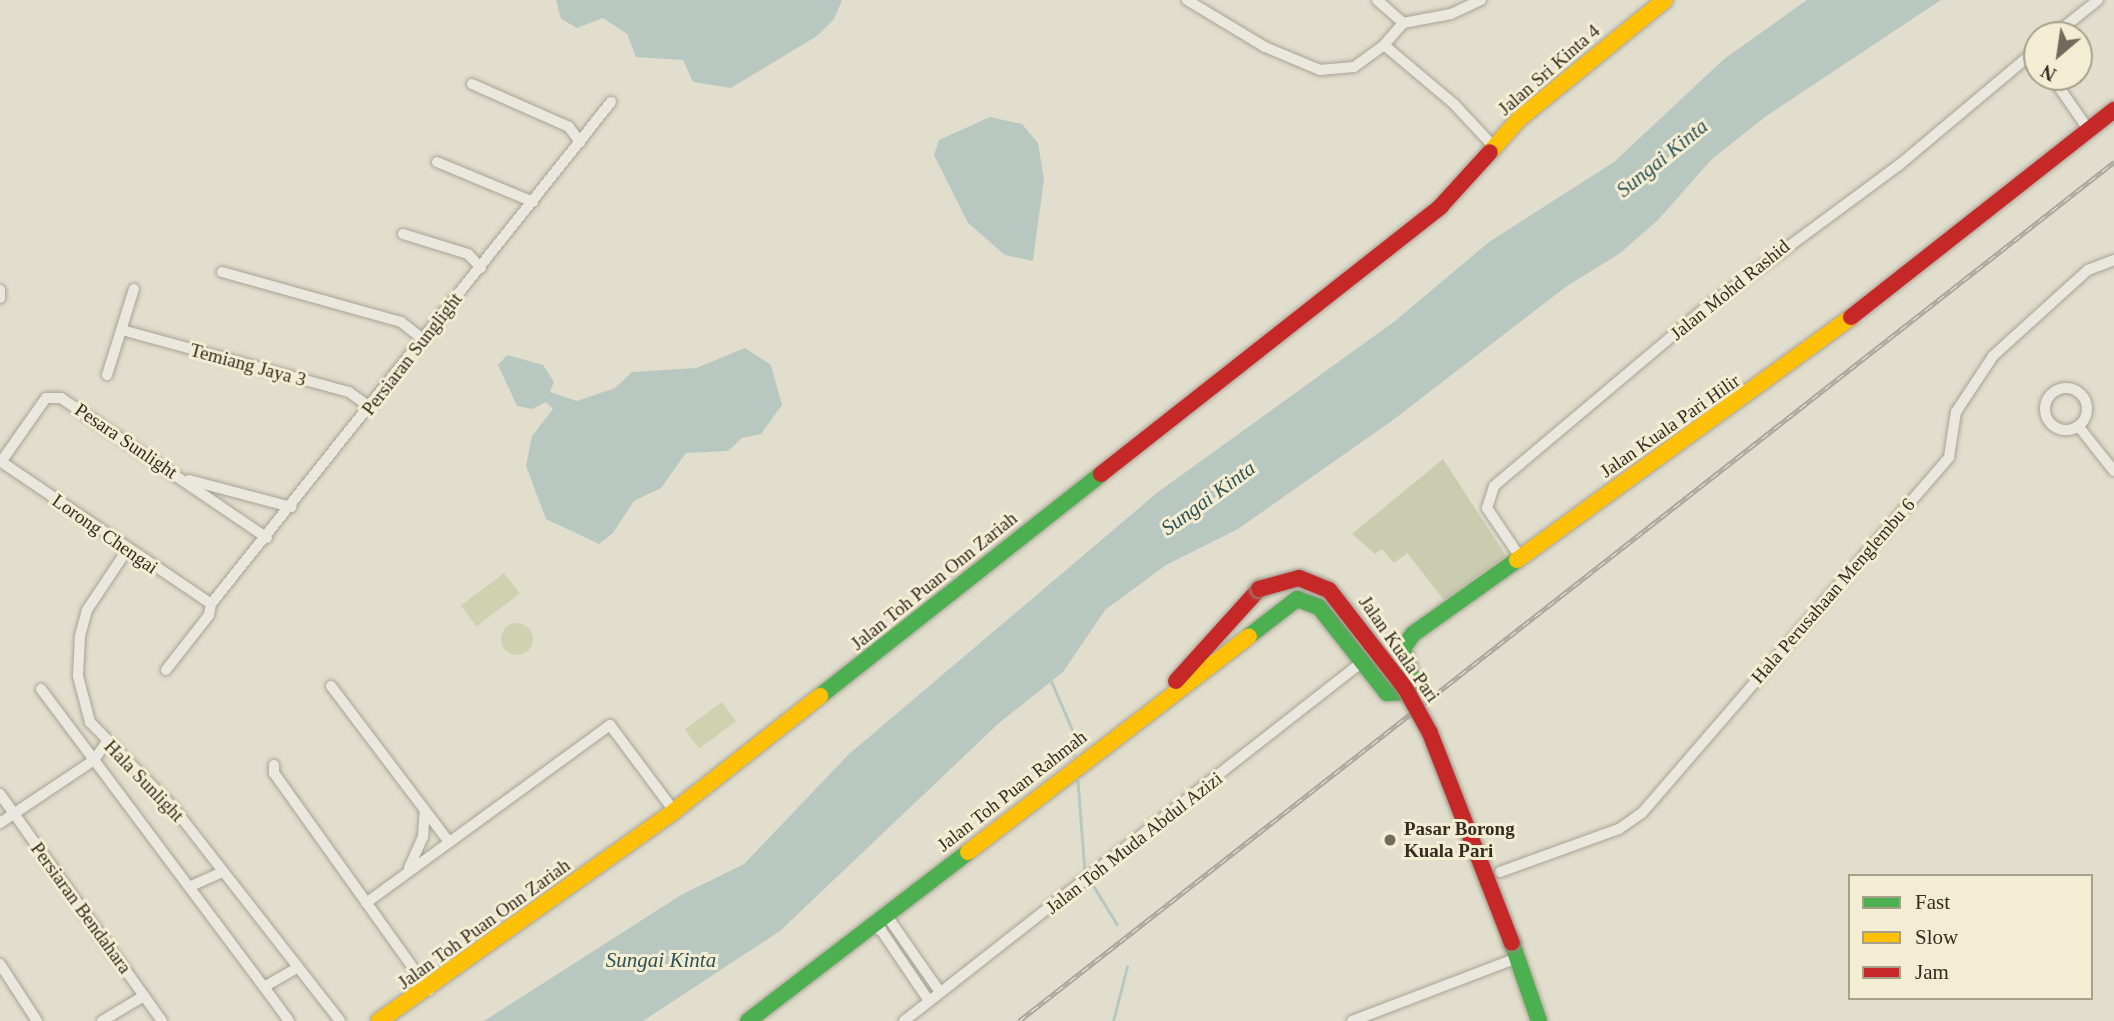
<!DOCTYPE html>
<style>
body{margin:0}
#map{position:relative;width:2114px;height:1021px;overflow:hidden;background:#e2decd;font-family:"Times New Roman",serif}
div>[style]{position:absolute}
.green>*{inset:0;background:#ced2b0;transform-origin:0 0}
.round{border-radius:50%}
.cemetery>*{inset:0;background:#caccb0}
.water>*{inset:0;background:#b8c8c0}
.stream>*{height:2.5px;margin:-1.25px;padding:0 1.25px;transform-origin:1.25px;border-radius:1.25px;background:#b8c8c0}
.roads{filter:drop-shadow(0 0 2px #a8a396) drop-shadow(0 0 2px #a8a396)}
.street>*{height:10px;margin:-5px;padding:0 5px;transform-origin:5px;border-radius:5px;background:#eae8de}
.street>.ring{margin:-5px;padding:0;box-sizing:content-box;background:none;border:10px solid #eae8de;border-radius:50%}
.fast>*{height:16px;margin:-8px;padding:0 8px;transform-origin:8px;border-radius:8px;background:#4caf50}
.slow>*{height:16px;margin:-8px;padding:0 8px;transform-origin:8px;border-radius:8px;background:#ffc107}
.jam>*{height:16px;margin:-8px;padding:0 8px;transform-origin:8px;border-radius:8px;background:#c62828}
.rail>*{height:5px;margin-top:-2.5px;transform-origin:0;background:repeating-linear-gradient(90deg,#f3edd3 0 8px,#aaa79e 0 16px);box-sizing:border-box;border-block:2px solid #aaa79e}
.bridges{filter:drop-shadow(0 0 2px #979286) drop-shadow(0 0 2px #979286)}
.jam-bridge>*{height:16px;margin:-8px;padding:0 8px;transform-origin:8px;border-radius:8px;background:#c62828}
.dots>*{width:19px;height:19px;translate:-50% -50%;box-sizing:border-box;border:4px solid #f3edd3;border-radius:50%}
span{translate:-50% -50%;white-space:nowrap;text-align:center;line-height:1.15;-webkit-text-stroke:6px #f3edd3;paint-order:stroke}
.street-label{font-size:19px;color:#362c1f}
.poi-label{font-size:19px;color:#362c1f;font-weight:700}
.left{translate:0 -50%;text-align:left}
.water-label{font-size:21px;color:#2f5354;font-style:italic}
.legend{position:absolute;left:1848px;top:874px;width:245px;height:126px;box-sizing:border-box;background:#f3edd3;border:2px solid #a7a08b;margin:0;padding:9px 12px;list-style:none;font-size:21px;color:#362c1f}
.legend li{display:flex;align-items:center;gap:14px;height:35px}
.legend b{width:35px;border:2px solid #a7a08b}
.north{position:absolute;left:2023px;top:21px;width:70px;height:70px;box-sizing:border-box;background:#f3edd3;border:2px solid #a7a08b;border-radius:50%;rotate:209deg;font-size:19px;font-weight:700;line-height:28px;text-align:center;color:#362c1f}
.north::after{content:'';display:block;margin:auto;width:24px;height:32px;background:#726a5c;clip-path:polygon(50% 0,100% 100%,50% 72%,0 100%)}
</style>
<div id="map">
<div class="green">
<div style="left:504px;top:573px;width:26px;height:54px;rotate:53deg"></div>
<div class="round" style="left:501px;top:623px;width:32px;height:32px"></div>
<div style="left:722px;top:702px;width:24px;height:46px;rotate:54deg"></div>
</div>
<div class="cemetery">
<div style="clip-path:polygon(1443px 459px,1506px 556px,1444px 600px,1407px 553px,1394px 563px,1382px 549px,1375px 554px,1352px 534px)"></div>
</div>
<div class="water">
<div style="clip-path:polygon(556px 0,842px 0,834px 19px,817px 36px,731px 88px,693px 82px,683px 60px,636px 57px,627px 34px,603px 18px,577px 28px,561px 19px)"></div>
<div style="clip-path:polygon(1807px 0,1941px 0,1765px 117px,1712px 159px,1658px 220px,1619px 254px,1567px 286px,1393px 420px,1238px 529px,1166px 565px,1105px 610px,1063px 672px,999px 723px,780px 931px,643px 1021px,484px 1021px,681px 895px,744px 864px,849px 754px,1158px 492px,1395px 321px,1489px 242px,1614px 162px,1724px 59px)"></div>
<div style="clip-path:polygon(990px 117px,1022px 124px,1038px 143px,1044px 179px,1033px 261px,1005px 255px,968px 223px,934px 155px,939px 140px)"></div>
<div style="clip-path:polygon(745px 348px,771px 365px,782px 405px,761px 434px,742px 438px,728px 451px,686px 453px,661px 488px,634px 501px,613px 533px,599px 544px,546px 519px,526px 466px,532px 436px,553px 409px,546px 402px,532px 409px,517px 406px,498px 365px,507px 355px,543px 365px,554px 382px,550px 392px,577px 401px,615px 388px,632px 372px,696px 368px)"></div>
</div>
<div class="stream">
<div style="left:1051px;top:680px;width:56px;rotate:66.7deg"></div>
<div style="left:1073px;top:731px;width:24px;rotate:88deg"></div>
<div style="left:1078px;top:781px;width:91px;rotate:85.6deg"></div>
<div style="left:1093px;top:885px;width:46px;rotate:58.4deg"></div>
<div style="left:1113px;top:1021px;width:56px;rotate:-75.5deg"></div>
</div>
<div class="roads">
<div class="street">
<div style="left:1187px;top:0;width:91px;rotate:31.1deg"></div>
<div style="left:1265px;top:47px;width:60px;rotate:22.7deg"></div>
<div style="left:1320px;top:70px;width:34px;rotate:-5deg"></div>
<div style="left:1354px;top:67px;width:37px;rotate:-36deg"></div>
<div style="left:1377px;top:0;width:35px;rotate:41deg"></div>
<div style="left:2054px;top:35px;width:56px;rotate:-38.5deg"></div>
<div style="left:1384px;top:45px;width:92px;rotate:40.1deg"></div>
<div style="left:1454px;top:104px;width:60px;rotate:47deg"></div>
<div style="left:1384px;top:45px;width:29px;rotate:-49deg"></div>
<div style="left:1403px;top:23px;width:49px;rotate:-10.6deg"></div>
<div style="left:1451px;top:14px;width:33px;rotate:-25deg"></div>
<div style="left:2052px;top:77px;width:63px;rotate:55.3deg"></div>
<div style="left:472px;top:84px;width:106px;rotate:23.9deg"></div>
<div style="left:569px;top:127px;width:19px;rotate:54deg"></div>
<div style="left:437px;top:162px;width:104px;rotate:22.6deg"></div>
<div style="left:403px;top:234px;width:68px;rotate:17.1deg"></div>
<div style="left:468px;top:254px;width:19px;rotate:47deg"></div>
<div style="left:222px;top:272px;width:186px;rotate:15.6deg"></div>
<div style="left:401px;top:322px;width:28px;rotate:38deg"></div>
<div style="left:0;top:290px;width:8px;rotate:90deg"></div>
<div style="left:122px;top:330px;width:235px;rotate:15.3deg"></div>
<div style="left:349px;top:392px;width:26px;rotate:36deg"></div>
<div style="left:107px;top:375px;width:90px;rotate:-72.6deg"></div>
<div class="ring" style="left:2045px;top:388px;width:32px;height:32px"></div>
<div style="left:2079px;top:427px;width:56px;rotate:51.5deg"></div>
<div style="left:0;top:461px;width:255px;rotate:34.1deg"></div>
<div style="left:1px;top:462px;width:78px;rotate:-54.9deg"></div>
<div style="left:46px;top:398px;width:15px"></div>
<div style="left:61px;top:398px;width:249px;rotate:34.2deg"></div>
<div style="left:189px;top:480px;width:106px;rotate:14.8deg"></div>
<div style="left:127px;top:550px;width:72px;rotate:123.7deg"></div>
<div style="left:87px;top:610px;width:28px;rotate:105deg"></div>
<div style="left:80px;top:637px;width:39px;rotate:93deg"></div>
<div style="left:78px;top:676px;width:48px;rotate:75.4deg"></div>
<div style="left:90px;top:722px;width:119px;rotate:45.7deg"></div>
<div style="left:173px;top:807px;width:271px;rotate:52deg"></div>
<div style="left:1520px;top:557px;width:59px;rotate:-124deg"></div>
<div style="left:1487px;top:508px;width:23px;rotate:-72deg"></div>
<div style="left:1494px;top:486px;width:273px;rotate:-40.1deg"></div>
<div style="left:1703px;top:310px;width:244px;rotate:-36.5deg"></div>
<div style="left:1899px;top:165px;width:180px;rotate:-40deg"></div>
<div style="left:211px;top:604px;width:642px;rotate:-51.45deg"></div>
<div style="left:166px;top:670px;width:70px;rotate:-52deg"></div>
<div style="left:209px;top:615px;width:11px;rotate:-80deg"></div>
<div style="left:331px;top:686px;width:196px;rotate:52.9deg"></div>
<div style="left:41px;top:689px;width:372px;rotate:53.2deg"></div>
<div style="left:274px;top:765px;width:8px;rotate:90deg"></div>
<div style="left:274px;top:773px;width:267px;rotate:54.5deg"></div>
<div style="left:0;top:794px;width:279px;rotate:54.5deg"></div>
<div style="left:0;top:823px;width:113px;rotate:-33.8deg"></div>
<div style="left:94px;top:760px;width:21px;rotate:-55deg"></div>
<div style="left:409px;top:868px;width:34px;rotate:-66deg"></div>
<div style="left:423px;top:837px;width:26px;rotate:-86deg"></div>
<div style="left:1500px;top:872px;width:127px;rotate:-19.9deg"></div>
<div style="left:1619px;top:829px;width:28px;rotate:-35deg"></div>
<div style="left:1642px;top:813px;width:470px;rotate:-49.2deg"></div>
<div style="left:1949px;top:457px;width:46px;rotate:-81.2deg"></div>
<div style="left:1956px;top:412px;width:67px;rotate:-56.5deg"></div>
<div style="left:1993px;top:356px;width:128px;rotate:-42.2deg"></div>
<div style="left:2088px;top:270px;width:28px;rotate:-21deg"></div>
<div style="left:191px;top:886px;width:35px;rotate:-24deg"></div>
<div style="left:366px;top:903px;width:302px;rotate:-36.1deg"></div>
<div style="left:610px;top:725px;width:107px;rotate:53.3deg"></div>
<div style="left:887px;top:916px;width:93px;rotate:55.1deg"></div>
<div style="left:873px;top:927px;width:9px;rotate:21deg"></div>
<div style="left:881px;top:930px;width:86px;rotate:55.9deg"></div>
<div style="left:0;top:964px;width:68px;rotate:57deg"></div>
<div style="left:102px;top:1021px;width:49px;rotate:-30.8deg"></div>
<div style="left:289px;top:1021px;width:42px;rotate:-126.3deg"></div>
<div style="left:264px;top:987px;width:39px;rotate:-30deg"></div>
<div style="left:904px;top:1021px;width:582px;rotate:-38.09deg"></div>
<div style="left:1352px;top:1021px;width:177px;rotate:-20.9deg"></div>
</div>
<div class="fast">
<div style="left:1249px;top:636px;width:61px;rotate:-37.6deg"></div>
<div style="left:1297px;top:599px;width:23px;rotate:20deg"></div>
<div style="left:1319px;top:607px;width:110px;rotate:51.7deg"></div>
<div style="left:1387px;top:693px;width:21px;rotate:-3deg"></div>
<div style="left:1408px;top:692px;width:12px;rotate:-66deg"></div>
<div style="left:1413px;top:681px;width:34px;rotate:-107deg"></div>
<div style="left:1403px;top:648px;width:17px;rotate:-54deg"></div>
<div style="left:1413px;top:634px;width:128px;rotate:-35.4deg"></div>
<div style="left:820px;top:696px;width:358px;rotate:-38.3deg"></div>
<div style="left:1512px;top:943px;width:83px;rotate:70.9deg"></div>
<div style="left:748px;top:1021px;width:277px;rotate:-37.5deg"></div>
</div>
<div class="slow">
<div style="left:1490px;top:152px;width:44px;rotate:-48.7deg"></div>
<div style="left:1519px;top:119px;width:188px;rotate:-39.2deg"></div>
<div style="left:1517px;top:560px;width:413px;rotate:-36deg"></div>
<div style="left:968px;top:852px;width:354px;rotate:-37.5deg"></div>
<div style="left:379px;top:1021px;width:362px;rotate:-35.4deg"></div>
<div style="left:674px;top:811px;width:186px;rotate:-38.2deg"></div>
</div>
<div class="jam">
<div style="left:1851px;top:317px;width:335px;rotate:-38.2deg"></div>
<div style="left:1101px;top:474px;width:432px;rotate:-38.2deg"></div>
<div style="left:1440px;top:207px;width:74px;rotate:-47.7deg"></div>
<div style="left:1176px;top:681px;width:124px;rotate:-47.9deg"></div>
</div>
</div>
<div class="rail">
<div style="left:1019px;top:1021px;width:1392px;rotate:-38.11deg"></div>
</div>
<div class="bridges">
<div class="jam-bridge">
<div style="left:1259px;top:589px;width:41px;rotate:-15.4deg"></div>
<div style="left:1299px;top:578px;width:32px;rotate:22deg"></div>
<div style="left:1329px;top:590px;width:124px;rotate:52.2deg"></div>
<div style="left:1405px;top:688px;width:51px;rotate:60.9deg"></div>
<div style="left:1430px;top:733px;width:225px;rotate:68.7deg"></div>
</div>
</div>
<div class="dots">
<div style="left:1390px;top:840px;background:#726a5c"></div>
</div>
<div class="street-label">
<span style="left:1549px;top:70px;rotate:-41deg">Jalan Sri Kinta 4</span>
<span style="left:1730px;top:290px;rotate:-39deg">Jalan Mohd Rashid</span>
<span style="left:412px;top:354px;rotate:-52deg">Persiaran Sunglight</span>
<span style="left:248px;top:365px;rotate:15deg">Temiang Jaya 3</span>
<span style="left:1670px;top:426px;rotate:-35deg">Jalan Kuala Pari Hilir</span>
<span style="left:126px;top:441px;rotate:34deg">Pesara Sunlight</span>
<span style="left:105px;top:534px;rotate:35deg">Lorong Chengai</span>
<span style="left:934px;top:581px;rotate:-39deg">Jalan Toh Puan Onn Zariah</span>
<span style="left:1833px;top:591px;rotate:-49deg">Hala Perusahaan Menglembu 6</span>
<span style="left:1399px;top:649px;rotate:55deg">Jalan Kuala Pari</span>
<span style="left:144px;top:781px;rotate:46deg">Hala Sunlight</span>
<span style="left:1012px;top:791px;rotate:-38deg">Jalan Toh Puan Rahmah</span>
<span style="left:1134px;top:843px;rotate:-38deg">Jalan Toh Muda Abdul Azizi</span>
<span style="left:81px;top:908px;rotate:54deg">Persiaran Bendahara</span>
<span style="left:484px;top:924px;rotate:-36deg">Jalan Toh Puan Onn Zariah</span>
</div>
<div class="poi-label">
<span class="left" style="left:1404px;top:840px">Pasar Borong<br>Kuala Pari</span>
</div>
<div class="water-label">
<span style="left:1662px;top:158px;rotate:-39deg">Sungai Kinta</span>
<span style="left:1208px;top:498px;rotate:-36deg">Sungai Kinta</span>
<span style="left:661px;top:960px">Sungai Kinta</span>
</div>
<ul class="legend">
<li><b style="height:9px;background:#4caf50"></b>Fast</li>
<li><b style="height:9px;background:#ffc107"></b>Slow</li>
<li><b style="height:9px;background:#c62828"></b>Jam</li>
</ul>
<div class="north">N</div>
</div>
